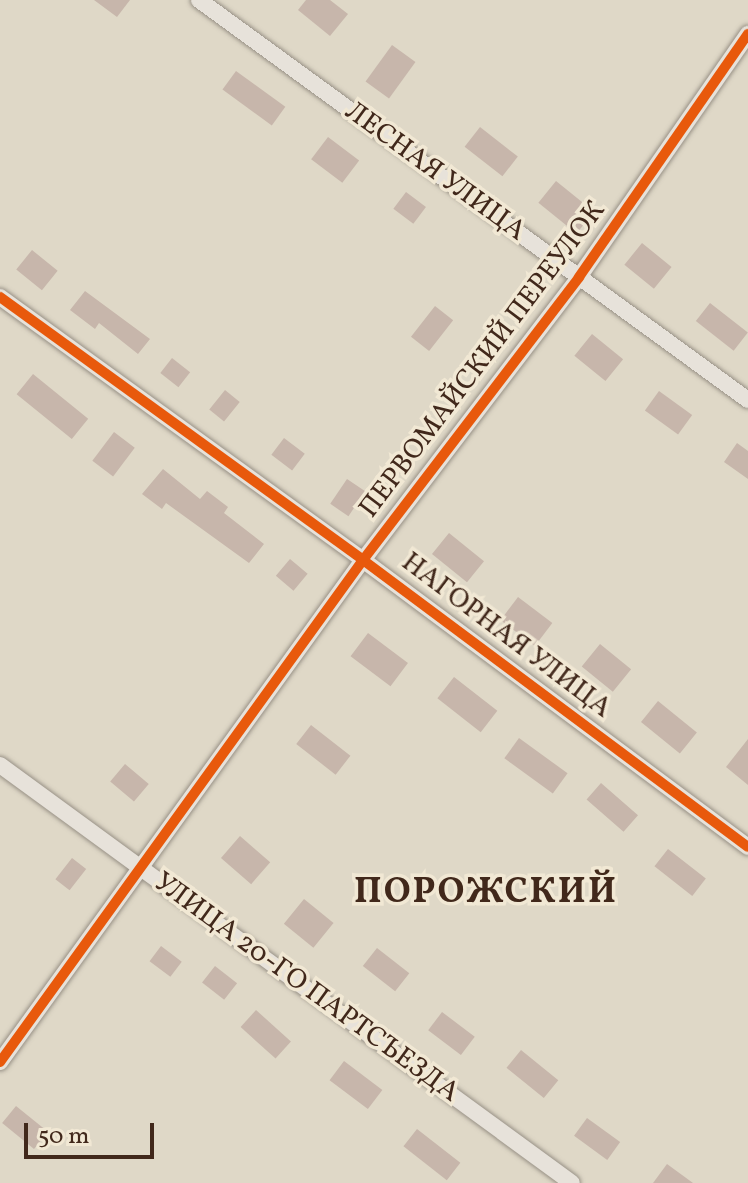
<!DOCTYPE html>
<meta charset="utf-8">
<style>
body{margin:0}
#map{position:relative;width:748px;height:1183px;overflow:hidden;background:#dfd8c7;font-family:Vollkorn,serif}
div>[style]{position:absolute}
.building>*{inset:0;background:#c7b6ab;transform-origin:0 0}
.roads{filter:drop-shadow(0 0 2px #989186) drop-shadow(0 0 2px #989186)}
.minor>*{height:16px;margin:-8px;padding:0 8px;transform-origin:8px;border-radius:8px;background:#e7e2da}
.cycleway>*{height:10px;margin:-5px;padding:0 5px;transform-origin:5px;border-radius:5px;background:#e8590c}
span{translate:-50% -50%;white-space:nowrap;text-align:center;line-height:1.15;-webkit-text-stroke:7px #f1e8d4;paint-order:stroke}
.street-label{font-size:28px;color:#41281b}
.district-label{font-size:36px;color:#41281b;font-weight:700;letter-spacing:2px}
.scale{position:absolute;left:24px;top:1123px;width:130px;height:36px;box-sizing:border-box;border:4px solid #41281b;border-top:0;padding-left:10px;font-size:24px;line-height:28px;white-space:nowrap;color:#41281b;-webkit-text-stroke:6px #f1e8d4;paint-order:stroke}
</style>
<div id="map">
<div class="building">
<div style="clip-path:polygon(94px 0,130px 0,117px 17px)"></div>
<div style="clip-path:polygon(306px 0,330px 0,348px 14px,330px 36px,298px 10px)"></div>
<div style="left:392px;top:45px;width:29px;height:45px;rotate:36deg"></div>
<div style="left:236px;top:71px;width:61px;height:23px;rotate:36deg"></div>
<div style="left:480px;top:127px;width:48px;height:25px;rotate:38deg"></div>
<div style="left:328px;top:137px;width:39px;height:28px;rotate:37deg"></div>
<div style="left:556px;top:181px;width:49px;height:28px;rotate:39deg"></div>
<div style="left:406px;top:192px;width:25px;height:21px;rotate:37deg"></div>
<div style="left:642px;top:243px;width:38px;height:28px;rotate:39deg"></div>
<div style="left:32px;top:250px;width:33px;height:25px;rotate:39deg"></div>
<div style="clip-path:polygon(85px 291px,150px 339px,138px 354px,99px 323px,95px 329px,70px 310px)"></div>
<div style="left:710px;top:303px;width:48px;height:23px;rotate:38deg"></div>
<div style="left:435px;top:306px;width:23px;height:39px;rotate:38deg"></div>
<div style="left:592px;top:334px;width:40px;height:28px;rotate:39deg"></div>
<div style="left:172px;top:358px;width:23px;height:19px;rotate:38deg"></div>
<div style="left:33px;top:374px;width:71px;height:26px;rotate:39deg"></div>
<div style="left:225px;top:390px;width:19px;height:25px;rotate:39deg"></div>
<div style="left:659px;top:391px;width:41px;height:24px;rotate:36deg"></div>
<div style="left:114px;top:432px;width:26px;height:36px;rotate:37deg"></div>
<div style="left:284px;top:438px;width:26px;height:21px;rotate:37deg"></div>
<div style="clip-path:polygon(737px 443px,748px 451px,748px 479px,724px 462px)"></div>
<div style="clip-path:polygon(163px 469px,200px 499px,207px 491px,228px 507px,224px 513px,264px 544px,249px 563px,166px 503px,162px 509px,142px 494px)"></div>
<div style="left:347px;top:479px;width:22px;height:30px;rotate:34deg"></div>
<div style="left:449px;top:533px;width:45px;height:27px;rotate:39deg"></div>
<div style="left:290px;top:559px;width:23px;height:22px;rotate:40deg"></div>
<div style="left:518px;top:597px;width:43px;height:29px;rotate:37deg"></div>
<div style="left:368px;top:633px;width:50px;height:29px;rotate:37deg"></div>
<div style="left:600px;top:644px;width:40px;height:29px;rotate:39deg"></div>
<div style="left:454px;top:677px;width:55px;height:27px;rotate:38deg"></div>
<div style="left:658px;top:701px;width:50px;height:27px;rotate:39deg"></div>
<div style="left:311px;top:725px;width:50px;height:24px;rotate:38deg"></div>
<div style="left:519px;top:738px;width:60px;height:25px;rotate:36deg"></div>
<div style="clip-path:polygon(748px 739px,748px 785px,726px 767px)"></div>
<div style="left:125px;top:764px;width:31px;height:23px;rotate:40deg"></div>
<div style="left:601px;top:783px;width:49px;height:22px;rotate:41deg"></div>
<div style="left:240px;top:836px;width:40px;height:29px;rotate:41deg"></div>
<div style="left:668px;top:849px;width:48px;height:22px;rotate:38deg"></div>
<div style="left:72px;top:858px;width:18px;height:27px;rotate:38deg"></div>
<div style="left:304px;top:899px;width:38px;height:32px;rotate:39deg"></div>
<div style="left:161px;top:946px;width:26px;height:19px;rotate:37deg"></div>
<div style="left:377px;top:948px;width:41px;height:23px;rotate:38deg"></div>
<div style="left:215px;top:966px;width:28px;height:21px;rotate:38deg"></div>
<div style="left:256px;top:1010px;width:47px;height:23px;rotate:42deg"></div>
<div style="left:442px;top:1012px;width:41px;height:23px;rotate:37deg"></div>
<div style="left:521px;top:1050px;width:48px;height:23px;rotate:39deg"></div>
<div style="left:344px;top:1061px;width:48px;height:24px;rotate:37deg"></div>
<div style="left:16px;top:1106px;width:41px;height:22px;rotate:39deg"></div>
<div style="left:587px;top:1118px;width:41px;height:22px;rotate:36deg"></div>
<div style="left:417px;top:1129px;width:55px;height:22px;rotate:38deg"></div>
<div style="clip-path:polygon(667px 1164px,693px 1183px,653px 1183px)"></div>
</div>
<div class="roads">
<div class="minor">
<div style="left:199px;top:0;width:679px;rotate:36.08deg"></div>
<div style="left:0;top:297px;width:448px;rotate:35.9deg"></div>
<div style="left:363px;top:560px;width:480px;rotate:36.7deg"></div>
<div style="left:0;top:765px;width:708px;rotate:36.16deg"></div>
<div style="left:0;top:1062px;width:619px;rotate:-54.13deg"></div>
<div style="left:363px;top:560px;width:356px;rotate:-52.6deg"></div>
<div style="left:579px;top:277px;width:296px;rotate:-55.2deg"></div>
</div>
</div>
<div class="cycleway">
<div style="left:0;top:297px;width:448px;rotate:35.9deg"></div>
<div style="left:363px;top:560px;width:480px;rotate:36.7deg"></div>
<div style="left:0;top:1062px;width:619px;rotate:-54.13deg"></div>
<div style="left:363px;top:560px;width:356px;rotate:-52.6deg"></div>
<div style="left:579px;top:277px;width:296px;rotate:-55.2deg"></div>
</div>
<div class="street-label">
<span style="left:435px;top:172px;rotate:36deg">ЛЕСНАЯ УЛИЦА</span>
<span style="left:483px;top:360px;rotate:-53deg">ПЕРВОМАЙСКИЙ ПЕРЕУЛОК</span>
<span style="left:506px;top:636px;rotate:37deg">НАГОРНАЯ УЛИЦА</span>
<span style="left:306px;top:988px;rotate:36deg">УЛИЦА 20-ГО ПАРТСЪЕЗДА</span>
</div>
<div class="district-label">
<span style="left:486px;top:894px">ПОРОЖСКИЙ</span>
</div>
<div class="scale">50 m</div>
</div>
